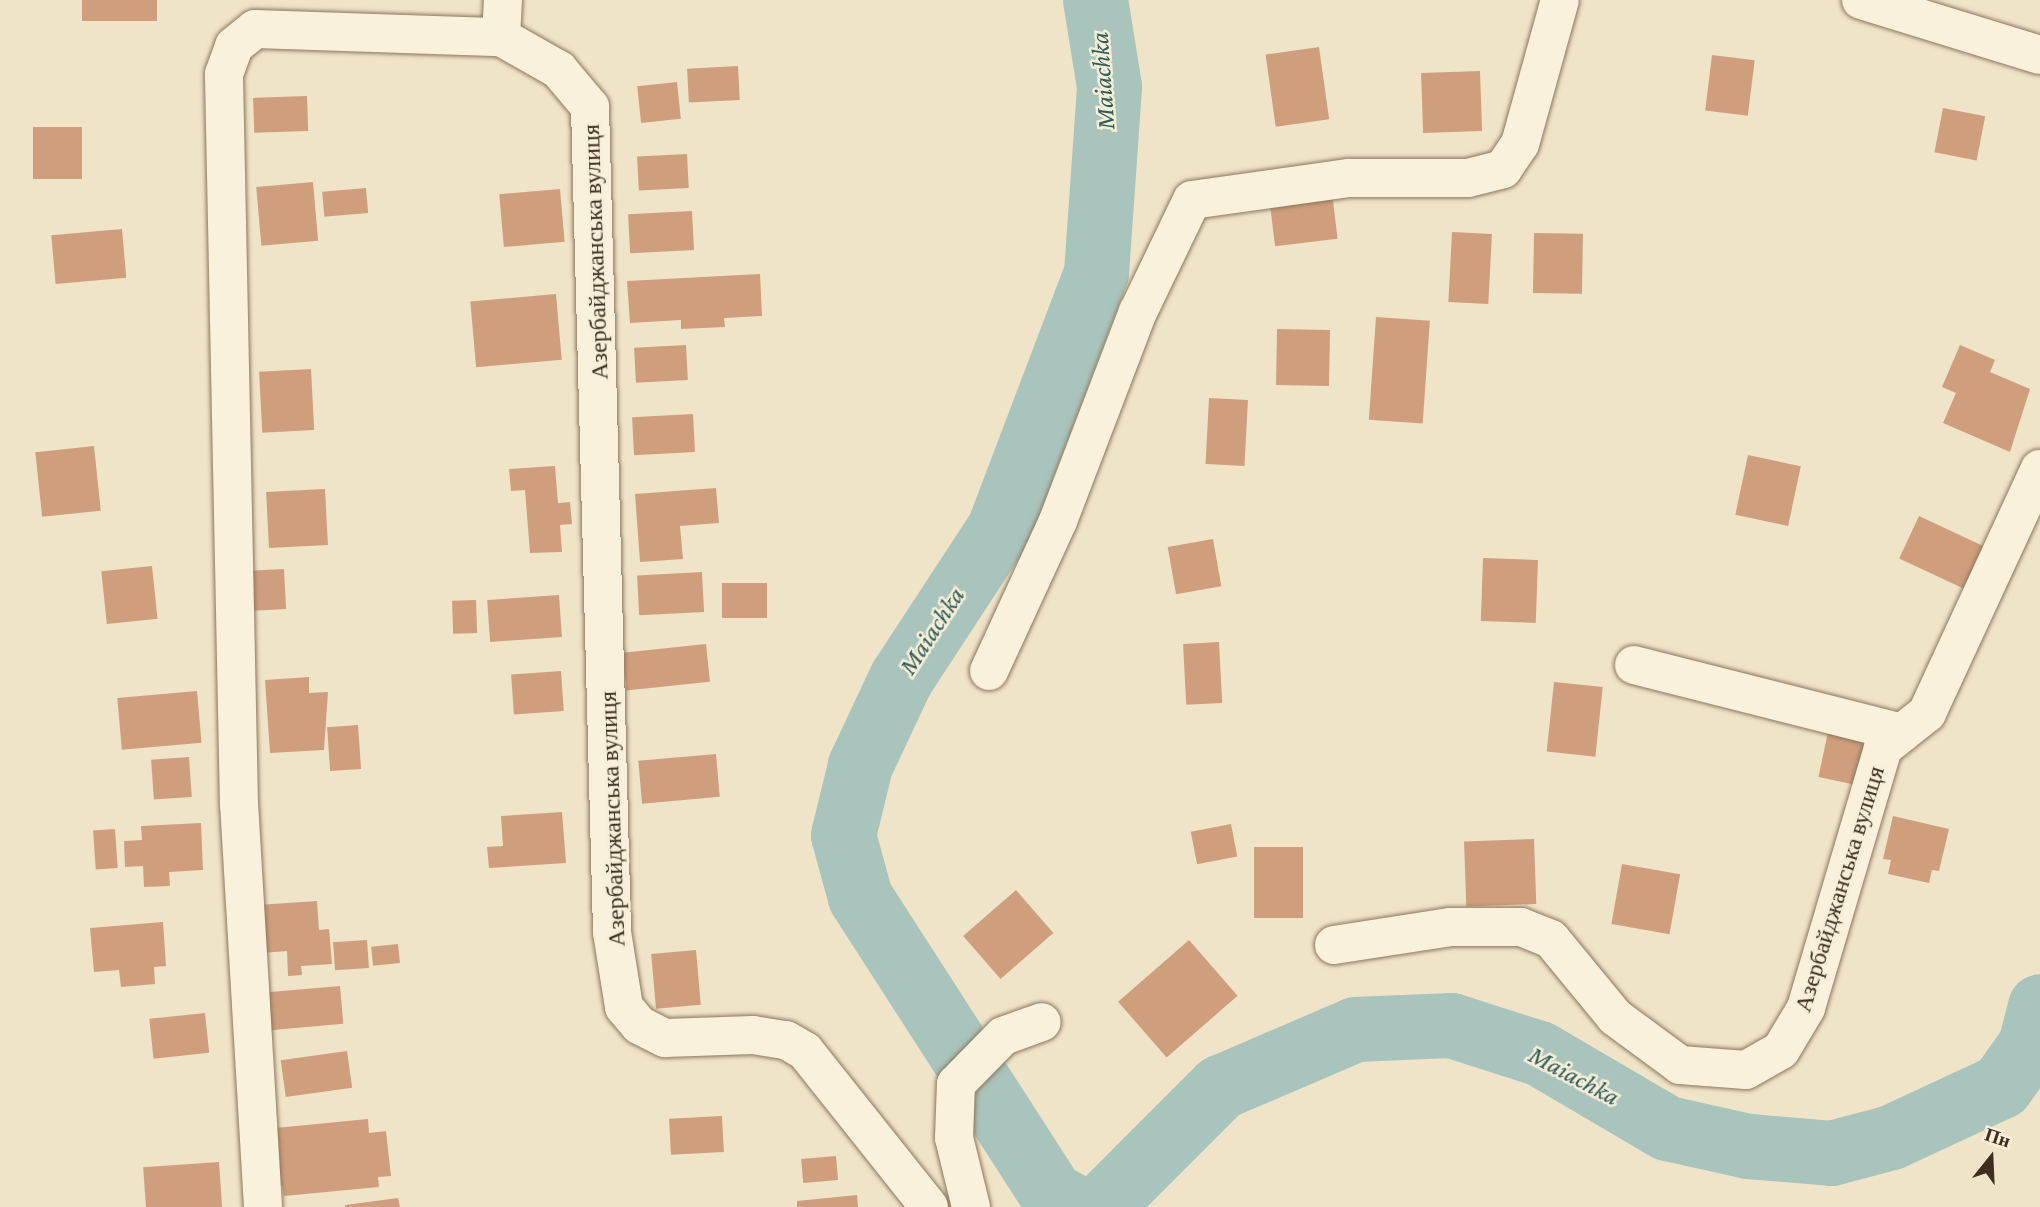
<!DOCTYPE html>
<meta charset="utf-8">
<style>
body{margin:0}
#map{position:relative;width:2040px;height:1207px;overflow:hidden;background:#f0e4c8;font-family:"Crimson Pro",serif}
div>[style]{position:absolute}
.river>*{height:65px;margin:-32.5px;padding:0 32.5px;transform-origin:32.5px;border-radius:32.5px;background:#a9c4bc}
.building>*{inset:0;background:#cf9f7d;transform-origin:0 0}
.roads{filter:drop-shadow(0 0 2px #8d765c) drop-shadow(0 0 2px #8d765c)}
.minor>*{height:38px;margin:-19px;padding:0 19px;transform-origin:19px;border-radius:19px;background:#faf1dc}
span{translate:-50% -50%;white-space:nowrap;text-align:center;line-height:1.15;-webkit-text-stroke:5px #f7eed8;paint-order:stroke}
.street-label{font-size:24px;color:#3d2e20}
.water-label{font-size:26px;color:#2f5d5a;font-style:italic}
.north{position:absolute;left:1956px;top:1123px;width:70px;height:70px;-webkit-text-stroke:5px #f7eed8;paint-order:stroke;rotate:18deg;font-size:19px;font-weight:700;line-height:28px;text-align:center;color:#3d2e20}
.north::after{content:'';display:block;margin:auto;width:24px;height:32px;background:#3d2e20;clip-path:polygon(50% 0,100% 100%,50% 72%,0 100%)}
</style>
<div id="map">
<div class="river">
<div style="left:1075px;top:1207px;width:26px;rotate:-152deg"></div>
<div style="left:1052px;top:1195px;width:354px;rotate:-122.8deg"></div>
<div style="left:860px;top:897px;width:64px;rotate:-105.3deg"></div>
<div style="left:843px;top:835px;width:72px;rotate:-76.3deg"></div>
<div style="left:860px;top:765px;width:96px;rotate:-64.8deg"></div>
<div style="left:901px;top:678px;width:179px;rotate:-56.8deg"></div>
<div style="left:999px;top:528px;width:273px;rotate:-69.2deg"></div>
<div style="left:1096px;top:273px;width:187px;rotate:-86deg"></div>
<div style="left:1109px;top:86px;width:87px;rotate:-99.2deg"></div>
<div style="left:1100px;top:1207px;width:170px;rotate:-45deg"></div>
<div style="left:1220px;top:1087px;width:147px;rotate:-23.2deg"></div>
<div style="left:1355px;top:1029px;width:96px;rotate:-2.4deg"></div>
<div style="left:1451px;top:1025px;width:92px;rotate:17.7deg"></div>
<div style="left:1539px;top:1053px;width:148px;rotate:30.4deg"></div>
<div style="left:1667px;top:1128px;width:83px;rotate:12.5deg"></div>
<div style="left:1748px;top:1146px;width:83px;rotate:4.8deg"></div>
<div style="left:1831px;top:1153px;width:62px;rotate:-14.9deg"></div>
<div style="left:1891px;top:1137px;width:121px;rotate:-24.9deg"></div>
<div style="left:2001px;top:1086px;width:50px;rotate:-54.7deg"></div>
<div style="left:2030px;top:1045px;width:40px;rotate:-75.6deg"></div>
</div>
<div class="building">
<div style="left:82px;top:0;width:75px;height:21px"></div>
<div style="left:1319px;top:47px;width:73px;height:54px;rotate:82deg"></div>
<div style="left:1712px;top:55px;width:43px;height:56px;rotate:7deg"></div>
<div style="left:738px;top:66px;width:34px;height:51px;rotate:87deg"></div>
<div style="left:1480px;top:71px;width:60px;height:59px;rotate:88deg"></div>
<div style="left:677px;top:82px;width:37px;height:40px;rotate:84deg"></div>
<div style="left:307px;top:96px;width:35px;height:54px;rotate:88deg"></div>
<div style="left:1943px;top:108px;width:43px;height:45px;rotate:11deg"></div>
<div style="left:33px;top:127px;width:49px;height:52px"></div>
<div style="left:687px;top:154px;width:34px;height:50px;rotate:87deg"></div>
<div style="left:313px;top:182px;width:59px;height:57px;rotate:85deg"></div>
<div style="left:366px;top:188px;width:25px;height:44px;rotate:85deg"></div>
<div style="left:560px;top:189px;width:53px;height:61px;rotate:85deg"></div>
<div style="left:1332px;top:193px;width:46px;height:63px;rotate:83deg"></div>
<div style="left:692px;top:211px;width:39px;height:64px;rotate:87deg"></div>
<div style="left:122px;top:229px;width:49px;height:71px;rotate:85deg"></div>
<div style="left:1452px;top:232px;width:40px;height:70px;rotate:3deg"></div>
<div style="left:1534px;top:233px;width:49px;height:60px;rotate:1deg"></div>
<div style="clip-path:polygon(760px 274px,762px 316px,724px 318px,725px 327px,681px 329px,681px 320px,630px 323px,627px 281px)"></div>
<div style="left:556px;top:294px;width:66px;height:86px;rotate:85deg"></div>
<div style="left:1376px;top:317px;width:54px;height:103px;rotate:4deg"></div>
<div style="left:1277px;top:329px;width:53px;height:56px;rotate:1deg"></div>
<div style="left:686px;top:345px;width:35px;height:52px;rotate:87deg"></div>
<div style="clip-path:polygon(1960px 345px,1995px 360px,1990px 372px,2030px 389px,2010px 452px,1943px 423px,1956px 393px,1942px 387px)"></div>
<div style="left:311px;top:369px;width:61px;height:52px;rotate:87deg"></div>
<div style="left:1209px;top:398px;width:39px;height:66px;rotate:3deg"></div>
<div style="left:693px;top:414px;width:38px;height:61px;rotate:87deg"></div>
<div style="left:94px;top:446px;width:65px;height:59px;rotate:84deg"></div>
<div style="left:1748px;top:455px;width:54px;height:61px;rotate:12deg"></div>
<div style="clip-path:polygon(555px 466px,558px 503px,570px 502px,572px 524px,560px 525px,562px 552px,530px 553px,525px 490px,511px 491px,509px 469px)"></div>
<div style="clip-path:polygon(716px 488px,719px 523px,680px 526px,683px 559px,640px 562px,635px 494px)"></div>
<div style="left:325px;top:489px;width:56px;height:59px;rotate:87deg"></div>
<div style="left:1919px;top:516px;width:75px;height:47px;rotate:25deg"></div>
<div style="left:1213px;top:539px;width:48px;height:46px;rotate:80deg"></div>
<div style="left:1483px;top:558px;width:55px;height:63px;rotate:2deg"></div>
<div style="left:152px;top:566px;width:53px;height:51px;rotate:84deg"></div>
<div style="left:284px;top:569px;width:40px;height:33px;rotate:87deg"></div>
<div style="left:702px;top:572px;width:40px;height:65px;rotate:87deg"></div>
<div style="left:722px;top:583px;width:45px;height:35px"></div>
<div style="left:559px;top:595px;width:42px;height:72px;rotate:86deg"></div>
<div style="left:476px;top:600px;width:33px;height:24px;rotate:88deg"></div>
<div style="left:1219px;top:642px;width:61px;height:36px;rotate:87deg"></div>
<div style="left:706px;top:644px;width:38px;height:84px;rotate:84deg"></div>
<div style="left:561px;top:671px;width:40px;height:50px;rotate:86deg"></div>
<div style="clip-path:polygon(309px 677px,309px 693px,328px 692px,324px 750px,270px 753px,265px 680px)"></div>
<div style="left:1554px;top:682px;width:49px;height:70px;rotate:6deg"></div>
<div style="left:197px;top:691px;width:52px;height:80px;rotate:85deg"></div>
<div style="left:358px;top:725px;width:44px;height:31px;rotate:86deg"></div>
<div style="left:1828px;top:732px;width:40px;height:46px;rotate:12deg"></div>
<div style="left:716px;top:754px;width:43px;height:78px;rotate:85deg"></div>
<div style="left:189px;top:757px;width:40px;height:38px;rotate:86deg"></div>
<div style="clip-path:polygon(562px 812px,566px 863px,489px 868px,487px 847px,503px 846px,501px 816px)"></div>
<div style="clip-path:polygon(1893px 816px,1949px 829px,1939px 871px,1932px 870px,1929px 883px,1888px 874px,1891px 860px,1883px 859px)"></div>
<div style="clip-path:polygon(201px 823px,203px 870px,169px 872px,170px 886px,144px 887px,143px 866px,125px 867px,124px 841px,142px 840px,141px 826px)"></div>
<div style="left:1231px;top:824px;width:33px;height:41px;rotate:79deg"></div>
<div style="left:115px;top:829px;width:39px;height:22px;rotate:86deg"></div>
<div style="left:1534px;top:839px;width:65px;height:70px;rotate:88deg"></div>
<div style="left:1254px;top:847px;width:49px;height:71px"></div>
<div style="left:1622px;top:864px;width:59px;height:61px;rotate:10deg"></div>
<div style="left:1016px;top:890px;width:57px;height:70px;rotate:49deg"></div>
<div style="clip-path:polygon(317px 901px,319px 930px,329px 929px,332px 964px,301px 966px,302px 975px,288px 976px,287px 951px,262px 953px,258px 905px)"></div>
<div style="clip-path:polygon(163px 922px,166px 966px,154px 967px,155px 984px,121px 987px,119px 970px,94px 972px,90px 928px)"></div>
<div style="left:367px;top:940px;width:28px;height:34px;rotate:86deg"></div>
<div style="left:1189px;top:940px;width:74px;height:94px;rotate:49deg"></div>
<div style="left:398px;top:944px;width:19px;height:27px;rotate:84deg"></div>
<div style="left:696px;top:950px;width:55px;height:45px;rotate:85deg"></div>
<div style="left:340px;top:986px;width:38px;height:76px;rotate:85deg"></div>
<div style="left:205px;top:1013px;width:40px;height:56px;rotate:84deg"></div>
<div style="left:347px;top:1051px;width:37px;height:67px;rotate:82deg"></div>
<div style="left:722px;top:1116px;width:36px;height:53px;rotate:87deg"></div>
<div style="clip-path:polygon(368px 1119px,369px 1133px,386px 1131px,391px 1176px,378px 1177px,379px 1187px,284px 1196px,282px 1185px,271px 1186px,265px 1129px)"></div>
<div style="left:836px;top:1156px;width:24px;height:35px;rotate:85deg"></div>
<div style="left:219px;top:1162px;width:45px;height:76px;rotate:86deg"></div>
<div style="clip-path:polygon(857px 1195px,858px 1207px,797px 1207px,797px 1201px)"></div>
<div style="clip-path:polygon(398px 1198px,400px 1207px,345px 1207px,345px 1205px)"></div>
</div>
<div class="roads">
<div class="minor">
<div style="left:1861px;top:0;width:187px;rotate:17.1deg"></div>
<div style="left:501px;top:37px;width:37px;rotate:-87deg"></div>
<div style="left:1634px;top:665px;width:276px;rotate:14.2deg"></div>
<div style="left:989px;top:671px;width:165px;rotate:-65.3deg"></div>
<div style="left:1058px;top:521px;width:224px;rotate:-69.1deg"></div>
<div style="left:1138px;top:312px;width:124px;rotate:-64.3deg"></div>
<div style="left:1192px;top:200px;width:159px;rotate:-8deg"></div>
<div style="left:1349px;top:178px;width:119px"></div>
<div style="left:1468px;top:178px;width:36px;rotate:-14deg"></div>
<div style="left:1503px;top:169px;width:30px;rotate:-56deg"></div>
<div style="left:1520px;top:144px;width:149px;rotate:-74.5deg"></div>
<div style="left:1334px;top:945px;width:117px;rotate:-8.8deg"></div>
<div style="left:1450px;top:927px;width:71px"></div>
<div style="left:1521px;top:927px;width:32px;rotate:22deg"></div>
<div style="left:1551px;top:939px;width:101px;rotate:50.6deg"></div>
<div style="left:1615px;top:1017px;width:81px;rotate:36.4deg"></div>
<div style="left:1680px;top:1065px;width:66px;rotate:4.3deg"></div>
<div style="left:1746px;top:1070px;width:40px;rotate:-29.7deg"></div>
<div style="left:1781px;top:1050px;width:49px;rotate:-59.2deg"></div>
<div style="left:1806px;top:1008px;width:271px;rotate:-73.5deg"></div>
<div style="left:1883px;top:748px;width:56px;rotate:-38.5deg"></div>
<div style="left:1927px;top:713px;width:269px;rotate:-65.2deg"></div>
<div style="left:263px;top:1207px;width:403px;rotate:-93.4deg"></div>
<div style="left:239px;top:805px;width:731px;rotate:-91.18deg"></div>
<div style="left:224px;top:74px;width:30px;rotate:-70deg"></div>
<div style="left:234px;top:46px;width:27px;rotate:-39deg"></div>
<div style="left:255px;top:29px;width:246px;rotate:1.9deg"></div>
<div style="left:501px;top:37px;width:67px;rotate:29.6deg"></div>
<div style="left:559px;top:70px;width:48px;rotate:50deg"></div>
<div style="left:590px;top:107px;width:825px;rotate:88.47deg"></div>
<div style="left:612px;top:932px;width:76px;rotate:80.9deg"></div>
<div style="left:624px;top:1007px;width:23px;rotate:50deg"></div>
<div style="left:639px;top:1025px;width:29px;rotate:27deg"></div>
<div style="left:665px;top:1038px;width:88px;rotate:-2deg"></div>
<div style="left:753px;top:1035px;width:33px;rotate:9deg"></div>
<div style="left:786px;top:1040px;width:22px;rotate:30deg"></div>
<div style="left:805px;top:1051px;width:199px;rotate:51.5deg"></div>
<div style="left:971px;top:1207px;width:71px;rotate:-103.8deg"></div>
<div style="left:954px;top:1138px;width:54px;rotate:-87.9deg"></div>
<div style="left:956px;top:1084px;width:67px;rotate:-45.6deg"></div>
<div style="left:1003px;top:1036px;width:41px;rotate:-19.7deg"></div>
</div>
</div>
<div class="street-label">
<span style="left:595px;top:252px;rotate:-92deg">Азербайджанська вулиця</span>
<span style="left:612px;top:819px;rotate:-92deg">Азербайджанська вулиця</span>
<span style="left:1839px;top:889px;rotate:-73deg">Азербайджанська вулиця</span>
</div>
<div class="water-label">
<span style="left:1103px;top:81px;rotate:-94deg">Maiachka</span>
<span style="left:932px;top:631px;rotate:-57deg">Maiachka</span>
<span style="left:1574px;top:1076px;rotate:28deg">Maiachka</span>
</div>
<div class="north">Пн</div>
</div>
